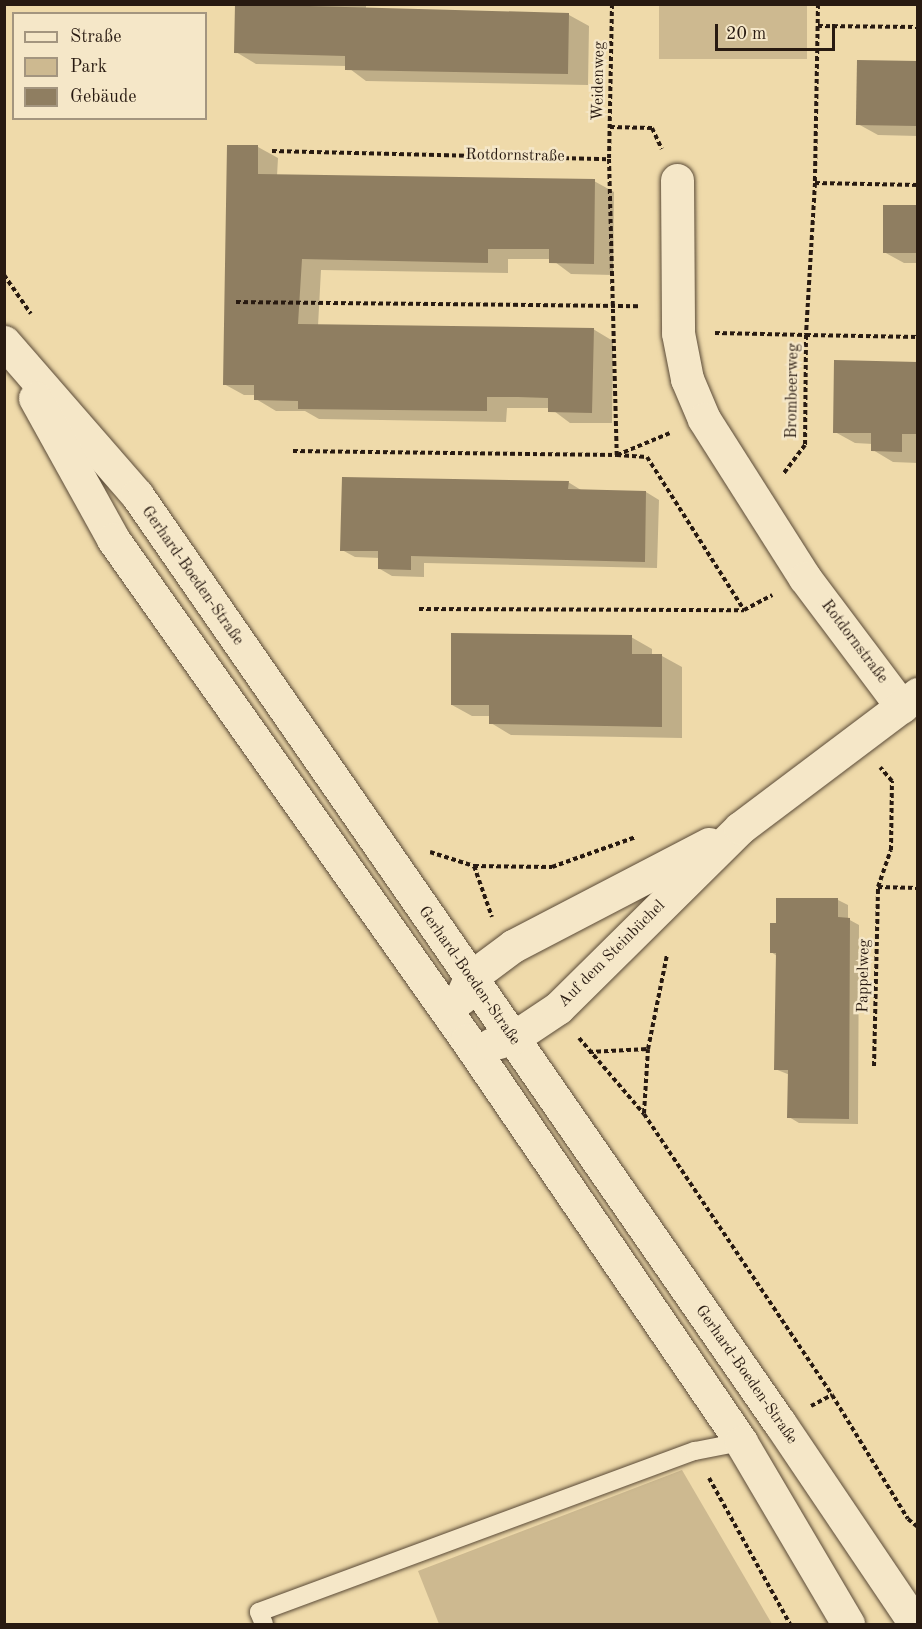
<!DOCTYPE html>
<meta charset="utf-8">
<style>
body{margin:0}
#map{position:relative;width:922px;height:1629px;overflow:hidden;background:#efdaaa;font-family:"Old Standard TT",serif}
div>[style]{position:absolute}
.green>*{inset:0;background:#cdb990;transform-origin:0 0}
.shadow>*{inset:0;background:#0003}
.building>*{inset:0;background:#8f7e61;transform-origin:0 0}
.path>*{height:4px;margin-top:-2px;transform-origin:0;background:repeating-linear-gradient(90deg,#281a11 0 4.5px,transparent 0 7.5px)}
.roads{filter:drop-shadow(0 0 2px #5a4a37) drop-shadow(0 0 2px #5a4a37)}
.lane>*{height:18px;margin:-9px;padding:0 9px;transform-origin:9px;border-radius:9px;background:#f5e7c8}
.street>*{height:33px;margin:-16.5px;padding:0 16.5px;transform-origin:16.5px;border-radius:16.5px;background:#f5e7c8}
.secondary>*{height:33px;margin:-16.5px;padding:0 16.5px;transform-origin:16.5px;border-radius:16.5px;background:#f5e7c8}
span{translate:-50% -50%;white-space:nowrap;text-align:center;line-height:1.15;-webkit-text-stroke:5px #f5e7c8;paint-order:stroke}
.street-label{font-size:16px;color:#281a11}
.frame{position:absolute;inset:0;border:6px solid #281a11;pointer-events:none}
.legend{position:absolute;left:12px;top:12px;width:195px;height:108px;box-sizing:border-box;background:#f5e7c8;border:2px solid #a3957f;margin:0;padding:8px 10px;list-style:none;font-size:18px;color:#281a11}
.legend li{display:flex;align-items:center;gap:12px;height:30px}
.legend b{width:30px;border:2px solid #a3957f}
.scale{position:absolute;left:715px;top:24px;width:120px;height:27px;box-sizing:border-box;border:3px solid #281a11;border-top:0;padding-left:8px;font-size:18px;line-height:21px;white-space:nowrap;color:#281a11;-webkit-text-stroke:4px #f5e7c8;paint-order:stroke}
</style>
<div id="map">
<div class="green">
<div style="left:659px;top:5px;width:148px;height:54px"></div>
<div style="clip-path:polygon(682px 1470px,772px 1624px,439px 1624px,418px 1571px)"></div>
</div>
<div class="shadow">
<div style="clip-path:polygon(237px 4px,366px 4px,366px 10px,569px 15px,589px 26px,588px 85px,366px 81px,346px 66px,256px 64px,236px 52px)"></div>
<div style="clip-path:polygon(918px 62px,918px 136px,878px 135px,858px 124px)"></div>
<div style="clip-path:polygon(258px 147px,278px 158px,277px 176px,594px 181px,614px 192px,613px 275px,571px 274px,551px 259px,508px 259px,508px 273px,321px 270px,318px 326px,593px 329px,613px 341px,612px 423px,570px 423px,550px 408px,507px 408px,506px 422px,319px 419px,305px 411px,276px 411px,256px 399px,256px 395px,244px 395px,224px 384px)"></div>
<div style="clip-path:polygon(918px 206px,918px 263px,904px 263px,884px 252px)"></div>
<div style="clip-path:polygon(918px 363px,918px 463px,893px 462px,873px 450px,873px 444px,855px 443px,835px 432px)"></div>
<div style="clip-path:polygon(568px 482px,581px 490px,646px 492px,659px 500px,657px 568px,424px 563px,424px 577px,392px 576px,380px 569px,380px 558px,355px 557px,342px 550px)"></div>
<div style="clip-path:polygon(631px 637px,652px 649px,652px 656px,662px 656px,682px 667px,682px 738px,511px 735px,491px 723px,491px 716px,472px 716px,452px 705px)"></div>
<div style="clip-path:polygon(838px 900px,848px 905px,848px 919px,859px 925px,858px 1124px,799px 1123px,789px 1117px,790px 1075px,775px 1069px,777px 956px,771px 952px,777px 924px)"></div>
</div>
<div class="building">
<div style="clip-path:polygon(235px 4px,569px 13px,568px 74px,345px 70px,345px 56px,234px 53px)"></div>
<div style="left:857px;top:60px;width:61px;height:65px;rotate:1deg"></div>
<div style="clip-path:polygon(227px 145px,258px 145px,258px 174px,595px 179px,594px 264px,549px 263px,549px 249px,488px 249px,488px 263px,302px 259px,298px 324px,594px 328px,592px 413px,548px 412px,548px 398px,518px 397px,487px 397px,487px 411px,298px 409px,298px 401px,254px 400px,254px 385px,223px 385px)"></div>
<div style="left:883px;top:205px;width:35px;height:48px"></div>
<div style="clip-path:polygon(834px 360px,918px 362px,918px 434px,902px 434px,902px 452px,871px 451px,871px 433px,833px 433px)"></div>
<div style="clip-path:polygon(342px 477px,569px 481px,568px 489px,646px 491px,645px 562px,411px 556px,411px 570px,378px 569px,378px 551px,340px 551px)"></div>
<div style="clip-path:polygon(451px 633px,632px 635px,632px 654px,662px 654px,662px 727px,489px 724px,489px 705px,451px 705px)"></div>
<div style="clip-path:polygon(776px 898px,838px 898px,838px 917px,850px 918px,849px 1119px,787px 1118px,788px 1070px,774px 1070px,776px 953px,770px 953px,770px 923px,776px 923px)"></div>
</div>
<div class="path">
<div style="left:612px;top:4px;width:155px;rotate:91.1deg"></div>
<div style="left:609px;top:159px;width:296px;rotate:88.5deg"></div>
<div style="left:617px;top:455px;width:30px;rotate:4deg"></div>
<div style="left:647px;top:457px;width:181px;rotate:57.6deg"></div>
<div style="left:818px;top:4px;width:179px;rotate:91deg"></div>
<div style="left:815px;top:183px;width:152px;rotate:93.4deg"></div>
<div style="left:806px;top:335px;width:112px;rotate:1deg"></div>
<div style="left:818px;top:26px;width:100px;rotate:0.6deg"></div>
<div style="left:610px;top:127px;width:42px;rotate:1.4deg"></div>
<div style="left:652px;top:128px;width:23px;rotate:65deg"></div>
<div style="left:272px;top:151px;width:337px;rotate:1.4deg"></div>
<div style="left:815px;top:183px;width:103px;rotate:1.1deg"></div>
<div style="left:4px;top:275px;width:47px;rotate:55.3deg"></div>
<div style="left:236px;top:302px;width:405px;rotate:0.6deg"></div>
<div style="left:715px;top:333px;width:91px;rotate:1.3deg"></div>
<div style="left:806px;top:335px;width:110px;rotate:90.5deg"></div>
<div style="left:805px;top:445px;width:36px;rotate:127deg"></div>
<div style="left:293px;top:451px;width:324px;rotate:0.7deg"></div>
<div style="left:617px;top:455px;width:57px;rotate:-22.5deg"></div>
<div style="left:419px;top:609px;width:325px;rotate:0.2deg"></div>
<div style="left:744px;top:610px;width:32px;rotate:-28deg"></div>
<div style="left:430px;top:852px;width:46px;rotate:17.7deg"></div>
<div style="left:474px;top:866px;width:54px;rotate:70.6deg"></div>
<div style="left:474px;top:866px;width:78px;rotate:0.7deg"></div>
<div style="left:552px;top:867px;width:89px;rotate:-19.7deg"></div>
<div style="left:878px;top:887px;width:40px;rotate:1.4deg"></div>
<div style="left:579px;top:1038px;width:100px;rotate:49.5deg"></div>
<div style="left:644px;top:1114px;width:338px;rotate:56.2deg"></div>
<div style="left:832px;top:1395px;width:145px;rotate:58.5deg"></div>
<div style="left:908px;top:1519px;width:13px;rotate:39deg"></div>
<div style="left:589px;top:1052px;width:59px;rotate:-2.9deg"></div>
<div style="left:648px;top:1049px;width:96px;rotate:-78.6deg"></div>
<div style="left:874px;top:1066px;width:179px;rotate:-88.7deg"></div>
<div style="left:878px;top:887px;width:39px;rotate:-71deg"></div>
<div style="left:891px;top:850px;width:69px;rotate:-89.2deg"></div>
<div style="left:892px;top:781px;width:18px;rotate:-131deg"></div>
<div style="left:644px;top:1113px;width:64px;rotate:-86.4deg"></div>
<div style="left:811px;top:1406px;width:24px;rotate:-28deg"></div>
<div style="left:709px;top:1478px;width:167px;rotate:61deg"></div>
</div>
<div class="roads">
<div class="lane">
<div style="left:264px;top:1624px;width:13px;rotate:-113deg"></div>
<div style="left:259px;top:1612px;width:465px;rotate:-20.3deg"></div>
<div style="left:695px;top:1451px;width:47px;rotate:-11.1deg"></div>
</div>
<div class="street">
<div style="left:677px;top:180px;width:153px;rotate:89.6deg"></div>
<div style="left:678px;top:333px;width:47px;rotate:78.9deg"></div>
<div style="left:687px;top:379px;width:43px;rotate:67deg"></div>
<div style="left:704px;top:419px;width:188px;rotate:57.6deg"></div>
<div style="left:805px;top:578px;width:161px;rotate:53.1deg"></div>
</div>
<div class="secondary">
<div style="left:4px;top:342px;width:203px;rotate:49deg"></div>
<div style="left:137px;top:495px;width:1128px;rotate:55.3deg"></div>
<div style="left:779px;top:1422px;width:244px;rotate:56deg"></div>
<div style="left:35px;top:398px;width:161px;rotate:61deg"></div>
<div style="left:113px;top:539px;width:613px;rotate:54.76deg"></div>
<div style="left:467px;top:1040px;width:486px;rotate:55.7deg"></div>
<div style="left:741px;top:1442px;width:211px;rotate:59.5deg"></div>
<div style="left:461px;top:998px;width:22px;rotate:-66deg"></div>
<div style="left:470px;top:978px;width:54px;rotate:-36.7deg"></div>
<div style="left:513px;top:946px;width:221px;rotate:-27.5deg"></div>
<div style="left:492px;top:1044px;width:22px;rotate:-16deg"></div>
<div style="left:513px;top:1038px;width:54px;rotate:-33.7deg"></div>
<div style="left:558px;top:1008px;width:256px;rotate:-44.7deg"></div>
<div style="left:740px;top:828px;width:223px;rotate:-37deg"></div>
</div>
</div>
<div class="street-label">
<span style="left:599px;top:81px;rotate:-89deg">Weidenweg</span>
<span style="left:515px;top:156px;rotate:1deg">Rotdornstraße</span>
<span style="left:793px;top:391px;rotate:-89deg">Brombeerweg</span>
<span style="left:192px;top:576px;rotate:55deg">Gerhard-Boeden-Straße</span>
<span style="left:854px;top:642px;rotate:53deg">Rotdornstraße</span>
<span style="left:612px;top:954px;rotate:-45deg">Auf dem Steinbüchel</span>
<span style="left:469px;top:976px;rotate:55deg">Gerhard-Boeden-Straße</span>
<span style="left:864px;top:976px;rotate:-89deg">Pappelweg</span>
<span style="left:746px;top:1375px;rotate:55deg">Gerhard-Boeden-Straße</span>
</div>
<div class="frame"></div>
<ul class="legend">
<li><b style="height:8px;background:#f5e7c8"></b>Straße</li>
<li><b style="height:16px;background:#cdb990"></b>Park</li>
<li><b style="height:16px;background:#8f7e61"></b>Gebäude</li>
</ul>
<div class="scale">20 m</div>
</div>
